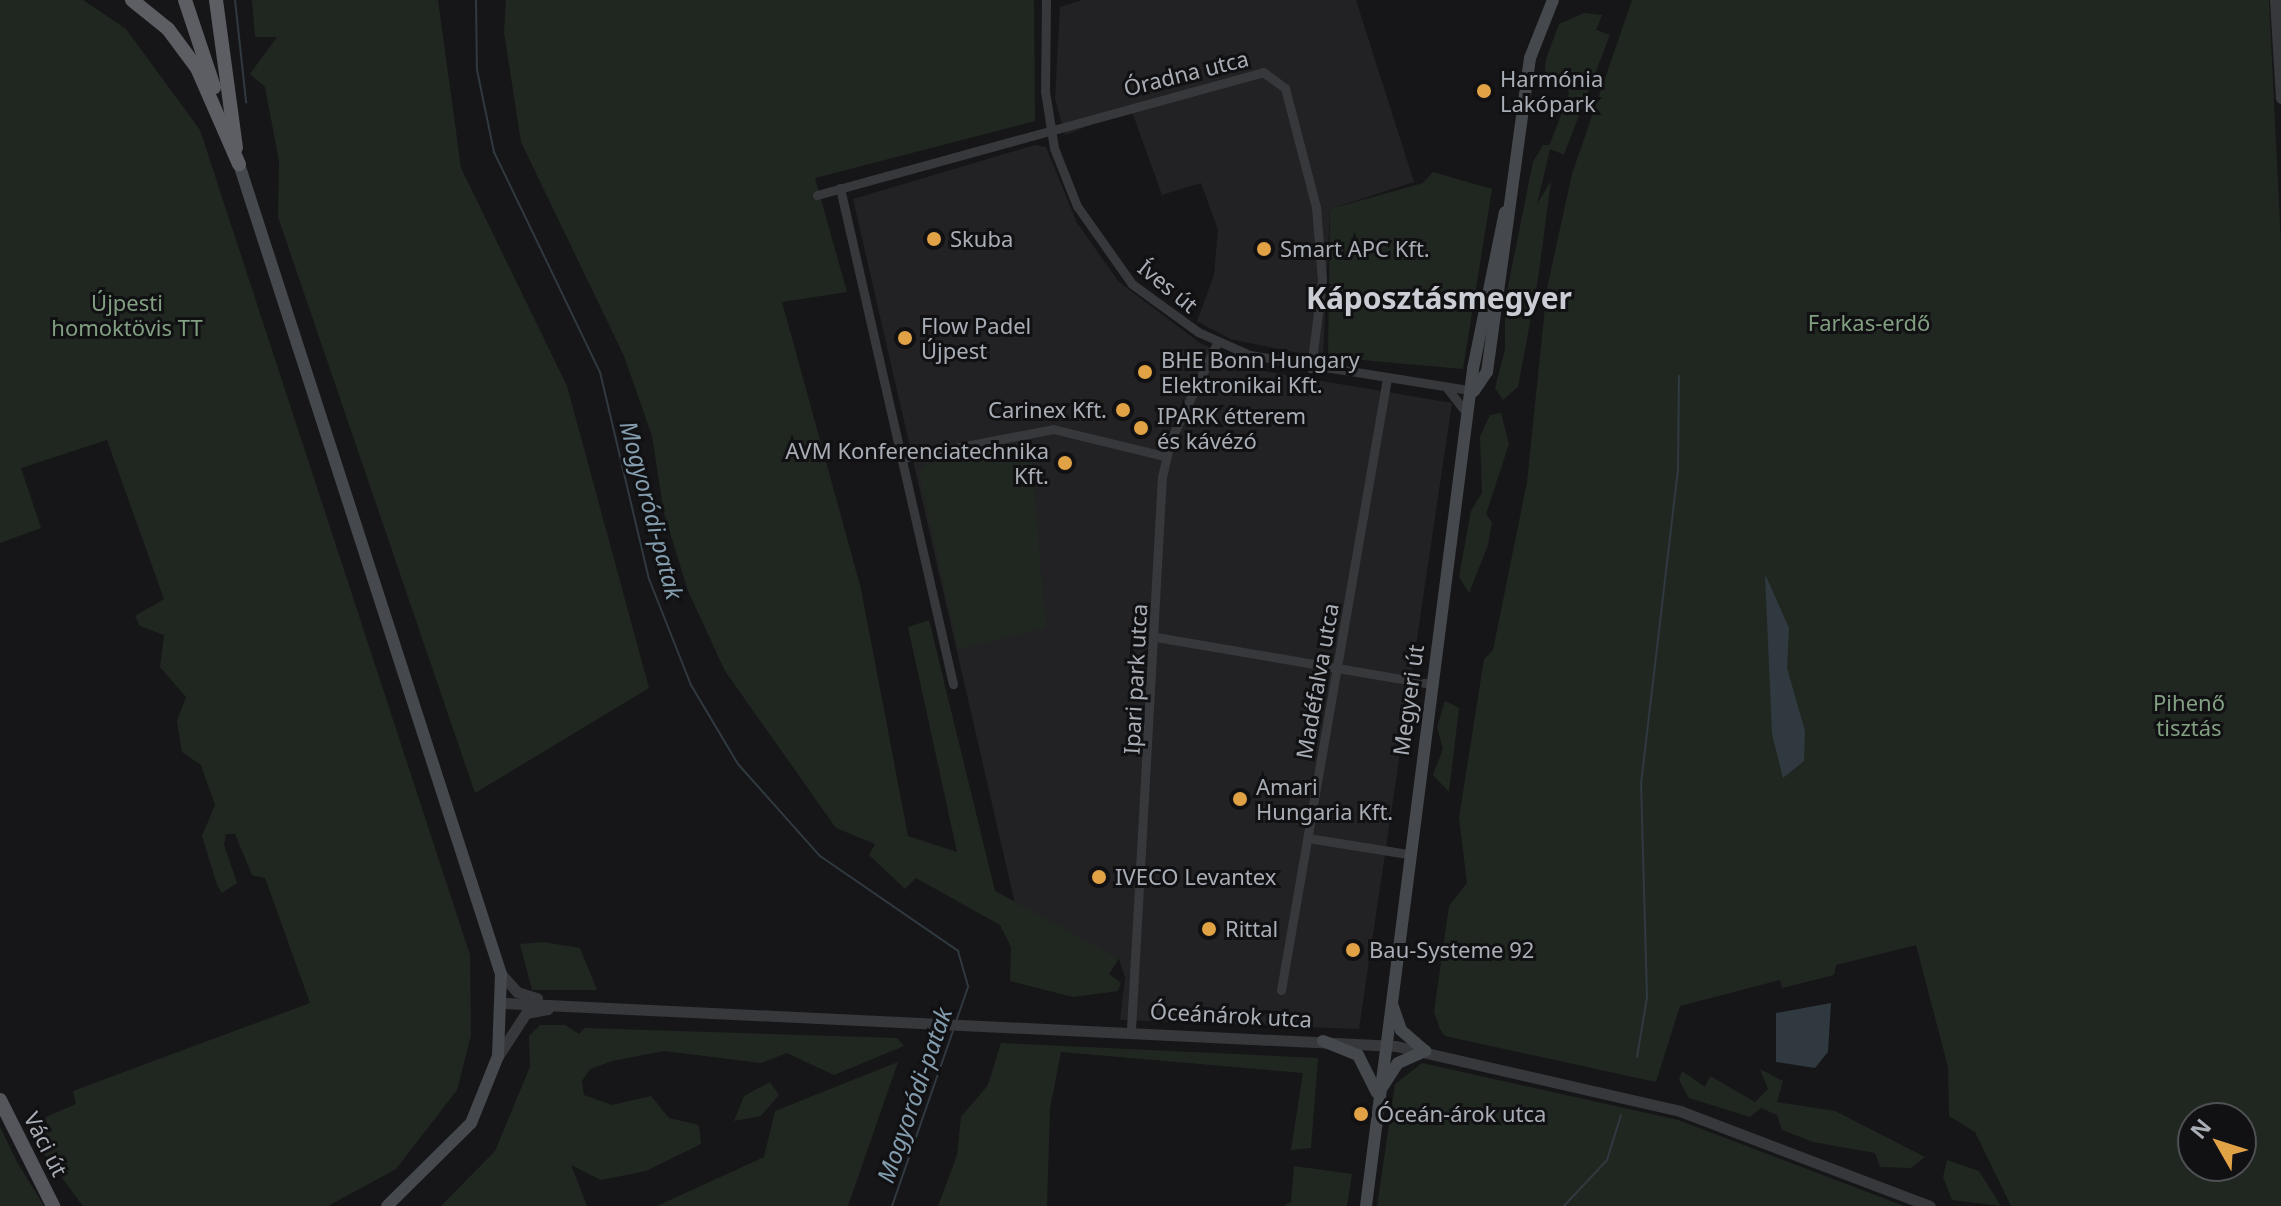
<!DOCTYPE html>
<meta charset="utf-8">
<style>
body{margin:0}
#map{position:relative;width:2281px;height:1206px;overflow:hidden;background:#161618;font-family:"Noto Sans",sans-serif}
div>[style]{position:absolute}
.built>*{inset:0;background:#222224}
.green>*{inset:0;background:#202721;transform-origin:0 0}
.water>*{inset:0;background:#30393f}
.stream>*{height:2px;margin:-1px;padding:0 1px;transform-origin:1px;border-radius:1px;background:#30393f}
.minor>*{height:9px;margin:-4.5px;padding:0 4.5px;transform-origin:4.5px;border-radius:4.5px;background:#37383c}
.tertiary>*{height:11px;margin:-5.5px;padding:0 5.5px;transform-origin:5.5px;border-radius:5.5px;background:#37383c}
.secondary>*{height:12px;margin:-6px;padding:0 6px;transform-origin:6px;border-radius:6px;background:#45484c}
.primary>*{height:14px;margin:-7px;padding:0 7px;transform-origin:7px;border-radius:7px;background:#54565b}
.trunk>*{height:14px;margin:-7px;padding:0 7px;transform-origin:7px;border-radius:7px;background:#5c5e64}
.dots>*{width:22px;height:22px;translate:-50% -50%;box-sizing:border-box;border:4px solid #111113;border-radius:50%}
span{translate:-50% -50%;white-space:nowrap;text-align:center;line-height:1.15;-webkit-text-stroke:6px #111113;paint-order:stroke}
.street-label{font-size:22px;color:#a9aeb6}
.poi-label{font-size:22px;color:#a9aeb6}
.left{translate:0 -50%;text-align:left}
.right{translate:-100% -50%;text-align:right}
.park-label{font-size:22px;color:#829f82}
.water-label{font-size:24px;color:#839dae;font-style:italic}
.district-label{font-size:30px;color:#cacdd3;font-weight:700}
.north{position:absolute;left:2177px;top:1102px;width:80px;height:80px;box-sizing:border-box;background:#111113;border:2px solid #4e5054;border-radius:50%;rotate:309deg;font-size:22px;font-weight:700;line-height:32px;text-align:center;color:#a9aeb6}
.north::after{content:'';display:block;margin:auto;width:28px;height:36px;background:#e0a245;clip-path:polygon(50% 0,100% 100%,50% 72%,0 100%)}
</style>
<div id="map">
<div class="built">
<div style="clip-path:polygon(1082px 0,1356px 0,1414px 182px,1330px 209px,1323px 358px,1230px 339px,1197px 321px,1214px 275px,1218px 230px,1201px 183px,1162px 195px,1131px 109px,1065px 135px,1055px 99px,1060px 7px)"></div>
<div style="clip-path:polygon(1035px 145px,1046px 147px,1077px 223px,1119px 282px,1200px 343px,1268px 372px,1452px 403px,1359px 1029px,1120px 1020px,1125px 977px,1119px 959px,1015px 904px,853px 199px)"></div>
</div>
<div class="green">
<div style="clip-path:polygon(0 0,83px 0,126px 29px,200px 130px,470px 955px,471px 1035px,457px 1090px,396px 1169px,328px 1206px,83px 1206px,35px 1142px,46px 1117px,76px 1104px,73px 1091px,310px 1003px,265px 878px,252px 875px,235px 834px,226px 834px,224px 845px,237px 883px,222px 893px,217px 885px,202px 836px,215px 805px,201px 765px,182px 752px,177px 721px,186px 697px,160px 667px,164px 635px,140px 626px,135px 616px,164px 599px,107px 440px,21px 468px,41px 528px,0 543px)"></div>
<div style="clip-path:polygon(252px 0,438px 0,461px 168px,567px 386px,649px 688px,475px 793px,278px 217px,279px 161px,265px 87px,250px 74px,277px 37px,255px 37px)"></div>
<div style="clip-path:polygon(506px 0,1034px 0,1035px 121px,815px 178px,847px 292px,782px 302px,861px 589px,908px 836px,957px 852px,908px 627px,929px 620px,995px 891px,1119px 959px,1109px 974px,1121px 983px,1118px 991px,1073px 997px,1010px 981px,1011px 947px,1000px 925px,916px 878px,905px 889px,869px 855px,875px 844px,836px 828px,725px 671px,688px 591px,664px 513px,652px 436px,624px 356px,521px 142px,504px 32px)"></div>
<div style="clip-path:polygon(evenodd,1632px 0,2269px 0,2281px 245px,2281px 1206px,2011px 1206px,1975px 1132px,1949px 1116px,1948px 1067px,1916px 945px,1836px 965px,1834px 975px,1782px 988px,1780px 980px,1680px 1006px,1656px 1082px,1445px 1036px,1440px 1029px,1434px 1012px,1449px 906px,1467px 883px,1459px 818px,1484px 659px,1493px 650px,1527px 482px,1547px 288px,1572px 174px,1632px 0,2193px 1118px,2241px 1118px,2241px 1166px,2193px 1166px,2193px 1118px)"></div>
<div style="clip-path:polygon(1584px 13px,1602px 15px,1570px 96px,1565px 81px,1545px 72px,1546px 59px,1559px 24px)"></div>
<div style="left:1594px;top:29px;width:17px;height:128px;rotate:21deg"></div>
<div style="clip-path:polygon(1543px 145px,1551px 145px,1537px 204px,1551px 181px,1538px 279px,1518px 387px,1503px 400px,1495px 388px,1505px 349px,1505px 301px,1533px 162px)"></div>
<div style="clip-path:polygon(1433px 172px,1492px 189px,1463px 369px,1328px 357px,1330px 209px,1423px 183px)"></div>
<div style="clip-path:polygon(1501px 413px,1509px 444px,1486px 514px,1492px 522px,1488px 545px,1469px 593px,1459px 577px,1471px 511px,1482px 493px,1480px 437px,1490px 415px)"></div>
<div style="clip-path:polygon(1030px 441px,1046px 628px,958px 649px,919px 473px,923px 465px)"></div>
<div style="clip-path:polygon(1445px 701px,1459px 708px,1449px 792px,1433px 775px,1443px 749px,1437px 727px)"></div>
<div style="clip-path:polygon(543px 942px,580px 948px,597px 990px,532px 990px,520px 944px)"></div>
<div style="clip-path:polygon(540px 1025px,565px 1025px,579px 1034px,585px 1028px,897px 1038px,904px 1046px,834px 1075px,787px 1053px,761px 1063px,664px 1051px,612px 1061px,590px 1069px,582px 1081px,584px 1095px,612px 1105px,651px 1096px,669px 1118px,699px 1125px,701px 1144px,646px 1171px,601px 1180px,571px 1165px,587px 1206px,441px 1206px,495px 1151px,530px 1067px,529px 1036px)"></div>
<div style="clip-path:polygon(1001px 1043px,1318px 1058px,1311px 1148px,1291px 1150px,1303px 1073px,1061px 1052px,1050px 1108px,1047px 1206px,938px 1206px,957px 1155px,961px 1117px,988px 1085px)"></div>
<div style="clip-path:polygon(898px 1062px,848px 1206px,657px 1206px,764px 1157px,775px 1111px)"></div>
<div style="clip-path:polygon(1422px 1063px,1678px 1120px,1904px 1206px,1377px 1206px,1395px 1084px)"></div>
<div style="clip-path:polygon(1760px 1069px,1783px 1081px,1777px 1102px,1835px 1111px,1925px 1157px,1911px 1168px,1880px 1167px,1875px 1153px,1813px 1142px,1782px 1130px,1777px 1115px,1761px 1108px,1750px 1117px,1689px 1098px,1679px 1080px,1682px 1071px,1705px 1087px,1710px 1076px,1755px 1102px,1768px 1089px)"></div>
<div style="clip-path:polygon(770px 1082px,779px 1095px,761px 1116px,734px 1121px,744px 1096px)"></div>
<div style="clip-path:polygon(0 1127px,17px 1162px,44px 1206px,0 1206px)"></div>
<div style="clip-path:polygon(1947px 1160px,1979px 1171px,2001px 1206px,1952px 1200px,1943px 1177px)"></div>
<div style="clip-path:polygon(1294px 1166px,1352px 1174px,1347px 1206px,1283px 1206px,1291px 1202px)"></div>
</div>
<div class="water">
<div style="clip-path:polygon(1765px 574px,1789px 628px,1787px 668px,1805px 731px,1804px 761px,1783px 778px,1772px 734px)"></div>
<div style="clip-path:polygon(1831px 1003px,1828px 1052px,1815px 1068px,1776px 1062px,1776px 1013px)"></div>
</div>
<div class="stream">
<div style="left:235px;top:0;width:103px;rotate:83.8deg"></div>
<div style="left:476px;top:0;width:70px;rotate:89.2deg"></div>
<div style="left:477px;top:70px;width:84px;rotate:78.3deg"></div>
<div style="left:494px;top:152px;width:244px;rotate:64.3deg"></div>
<div style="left:600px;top:372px;width:213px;rotate:76.7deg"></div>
<div style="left:649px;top:579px;width:114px;rotate:68.4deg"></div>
<div style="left:691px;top:685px;width:92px;rotate:59.3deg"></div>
<div style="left:738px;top:764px;width:123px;rotate:48.3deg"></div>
<div style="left:820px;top:856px;width:168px;rotate:34.5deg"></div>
<div style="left:958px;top:951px;width:37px;rotate:74deg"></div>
<div style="left:968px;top:987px;width:36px;rotate:109deg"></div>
<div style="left:1637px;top:1057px;width:61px;rotate:-80.5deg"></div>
<div style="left:1647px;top:997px;width:213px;rotate:-91.6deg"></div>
<div style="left:1641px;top:784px;width:319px;rotate:-83.3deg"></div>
<div style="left:1678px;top:467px;width:91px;rotate:-89.4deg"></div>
<div style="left:892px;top:1206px;width:185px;rotate:-70.8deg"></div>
<div style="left:1564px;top:1206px;width:63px;rotate:-46.9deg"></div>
<div style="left:1607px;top:1160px;width:47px;rotate:-72.7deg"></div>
</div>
<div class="minor">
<div style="left:1046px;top:0;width:91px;rotate:90.6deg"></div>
<div style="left:1045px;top:91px;width:58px;rotate:81deg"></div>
<div style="left:1054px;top:148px;width:62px;rotate:68.4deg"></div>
<div style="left:1077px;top:206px;width:95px;rotate:54.8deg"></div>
<div style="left:1132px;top:284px;width:82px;rotate:36deg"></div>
<div style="left:1198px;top:332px;width:57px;rotate:23.9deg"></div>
<div style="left:1250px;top:355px;width:227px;rotate:9.1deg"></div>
<div style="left:840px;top:188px;width:509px;rotate:77.17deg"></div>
<div style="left:817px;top:195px;width:463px;rotate:-15.4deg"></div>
<div style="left:1263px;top:72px;width:27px;rotate:36deg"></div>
<div style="left:1285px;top:88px;width:123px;rotate:75.4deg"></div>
<div style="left:1316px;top:207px;width:73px;rotate:85.3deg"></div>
<div style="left:1322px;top:280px;width:89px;rotate:97.1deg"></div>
<div style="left:1447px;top:388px;width:33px;rotate:52deg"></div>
<div style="left:903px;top:458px;width:153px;rotate:-10.9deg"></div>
<div style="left:1053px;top:429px;width:115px;rotate:13.6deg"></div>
<div style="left:1156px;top:637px;width:278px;rotate:9.7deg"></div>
<div style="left:1308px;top:838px;width:101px;rotate:9.1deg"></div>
<div style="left:1281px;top:990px;width:621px;rotate:-80.17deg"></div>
<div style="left:1131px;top:1029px;width:553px;rotate:-86.79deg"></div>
<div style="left:1162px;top:477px;width:39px;rotate:-77deg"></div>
<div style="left:1171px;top:439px;width:106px;rotate:-64.4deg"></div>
</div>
<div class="tertiary">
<div style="left:2275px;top:0;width:98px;rotate:86.5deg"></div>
<div style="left:501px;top:974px;width:24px;rotate:48deg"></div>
<div style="left:517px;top:992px;width:21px;rotate:17deg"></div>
<div style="left:505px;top:1003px;width:892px;rotate:2.76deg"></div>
<div style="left:1396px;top:1046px;width:291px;rotate:12.9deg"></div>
<div style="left:1680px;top:1111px;width:267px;rotate:20.8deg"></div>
<div style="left:498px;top:1056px;width:51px;rotate:-56.9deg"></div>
<div style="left:526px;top:1013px;width:22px;rotate:-10deg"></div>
</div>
<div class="secondary">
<div style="left:239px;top:164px;width:851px;rotate:72.08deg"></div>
<div style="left:501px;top:974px;width:82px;rotate:92.1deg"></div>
<div style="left:498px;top:1056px;width:72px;rotate:111.9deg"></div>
<div style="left:471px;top:1123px;width:118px;rotate:135.3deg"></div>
<div style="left:1474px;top:391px;width:23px;rotate:-56deg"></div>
<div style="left:1487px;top:372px;width:317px;rotate:-82.2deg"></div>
<div style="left:1530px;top:58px;width:62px;rotate:-68.4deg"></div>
<div style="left:1323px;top:1041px;width:38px;rotate:22deg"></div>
<div style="left:1358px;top:1055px;width:42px;rotate:63.4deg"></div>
<div style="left:1383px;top:1086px;width:27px;rotate:-57deg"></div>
<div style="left:1398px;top:1063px;width:30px;rotate:-24deg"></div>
<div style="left:1425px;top:1051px;width:32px;rotate:-139deg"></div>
<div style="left:1401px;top:1030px;width:28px;rotate:-109deg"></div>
<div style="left:1366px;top:1206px;width:844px;rotate:-82.71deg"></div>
<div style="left:1473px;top:369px;width:160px;rotate:-78.5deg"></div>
</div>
<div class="primary">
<div style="left:0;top:1100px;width:119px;rotate:63.4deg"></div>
</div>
<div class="trunk">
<div style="left:132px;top:0;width:46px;rotate:38.9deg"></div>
<div style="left:168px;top:29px;width:49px;rotate:53.4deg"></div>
<div style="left:197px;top:68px;width:105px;rotate:66.4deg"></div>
<div style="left:185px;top:0;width:92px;rotate:71.6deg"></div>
<div style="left:216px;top:0;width:149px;rotate:82.3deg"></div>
</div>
<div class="dots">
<div style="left:1484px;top:91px;background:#e0a245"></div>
<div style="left:934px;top:239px;background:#e0a245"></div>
<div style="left:1264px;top:249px;background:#e0a245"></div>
<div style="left:905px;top:338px;background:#e0a245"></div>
<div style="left:1145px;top:372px;background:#e0a245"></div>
<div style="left:1123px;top:410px;background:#e0a245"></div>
<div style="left:1141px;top:428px;background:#e0a245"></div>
<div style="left:1065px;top:463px;background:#e0a245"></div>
<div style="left:1240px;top:799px;background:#e0a245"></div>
<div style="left:1099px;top:877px;background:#e0a245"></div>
<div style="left:1209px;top:929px;background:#e0a245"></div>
<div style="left:1353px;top:950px;background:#e0a245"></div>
<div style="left:1361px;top:1114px;background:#e0a245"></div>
</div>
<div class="street-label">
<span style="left:1186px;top:73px;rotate:-14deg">Óradna utca</span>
<span style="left:1168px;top:286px;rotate:39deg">Íves út</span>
<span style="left:1135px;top:679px;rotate:-87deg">Ipari park utca</span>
<span style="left:1317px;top:681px;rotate:-80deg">Madéfalva utca</span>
<span style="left:1408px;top:700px;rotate:-82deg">Megyeri út</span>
<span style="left:1231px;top:1015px;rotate:3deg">Óceánárok utca</span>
<span style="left:46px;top:1144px;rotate:63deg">Váci út</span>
</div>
<div class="poi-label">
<span class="left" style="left:1500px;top:91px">Harmónia<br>Lakópark</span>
<span class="left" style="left:950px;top:239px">Skuba</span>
<span class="left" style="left:1280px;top:249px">Smart APC Kft.</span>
<span class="left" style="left:921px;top:338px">Flow Padel<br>Újpest</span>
<span class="left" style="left:1161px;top:372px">BHE Bonn Hungary<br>Elektronikai Kft.</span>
<span class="right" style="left:1107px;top:410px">Carinex Kft.</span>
<span class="left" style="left:1157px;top:428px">IPARK étterem<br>és kávézó</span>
<span class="right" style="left:1049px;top:463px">AVM Konferenciatechnika<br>Kft.</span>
<span class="left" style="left:1256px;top:799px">Amari<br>Hungaria Kft.</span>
<span class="left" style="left:1115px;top:877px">IVECO Levantex</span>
<span class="left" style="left:1225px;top:929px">Rittal</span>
<span class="left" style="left:1369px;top:950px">Bau-Systeme 92</span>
<span class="left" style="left:1377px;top:1114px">Óceán-árok utca</span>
</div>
<div class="park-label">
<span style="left:127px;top:315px">Újpesti<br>homoktövis TT</span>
<span style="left:1869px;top:323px">Farkas-erdő</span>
<span style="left:2189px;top:715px">Pihenő<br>tisztás</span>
</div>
<div class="water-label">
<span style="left:652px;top:510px;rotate:75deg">Mogyoródi-patak</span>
<span style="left:914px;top:1095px;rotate:-71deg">Mogyoródi-patak</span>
</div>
<div class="district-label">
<span style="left:1439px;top:298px">Káposztásmegyer</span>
</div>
<div class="north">N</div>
</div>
